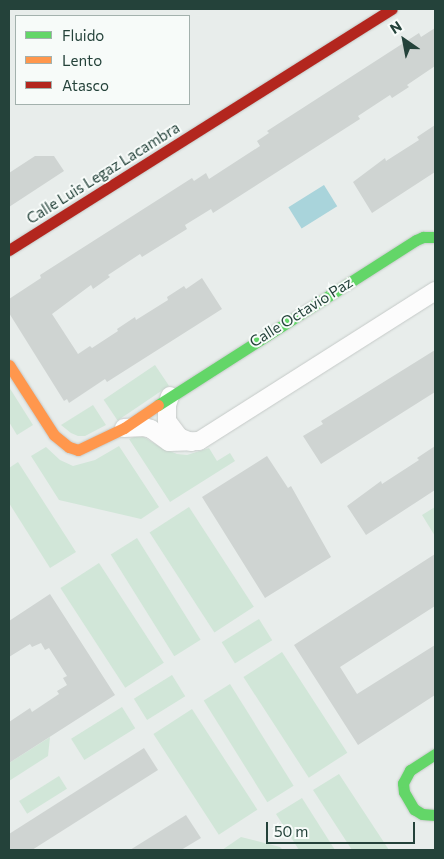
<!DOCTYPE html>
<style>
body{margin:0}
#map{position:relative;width:444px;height:859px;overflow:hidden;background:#e8edeb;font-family:Commissioner,sans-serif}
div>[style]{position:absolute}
.green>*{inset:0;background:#d1e6d8;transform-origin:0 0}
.water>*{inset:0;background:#a9d4db;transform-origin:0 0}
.building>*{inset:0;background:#cfd4d2}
.roads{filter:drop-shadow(0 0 1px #c5cac8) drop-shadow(0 0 1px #c5cac8)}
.street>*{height:18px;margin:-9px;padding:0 9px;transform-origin:9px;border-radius:9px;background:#fcfcfc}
.fast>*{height:11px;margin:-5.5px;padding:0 5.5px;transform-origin:5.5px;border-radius:5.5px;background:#63d668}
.slow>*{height:11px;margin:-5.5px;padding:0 5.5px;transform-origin:5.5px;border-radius:5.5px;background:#ff974d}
.jam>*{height:11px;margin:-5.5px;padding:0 5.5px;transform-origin:5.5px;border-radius:5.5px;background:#b3261e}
span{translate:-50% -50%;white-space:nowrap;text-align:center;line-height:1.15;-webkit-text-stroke:4px #f7fbf9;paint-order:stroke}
.street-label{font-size:15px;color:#24423a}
.frame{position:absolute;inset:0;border:10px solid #24423a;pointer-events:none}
.legend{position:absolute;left:15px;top:15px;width:175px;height:90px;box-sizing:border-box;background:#f7fbf9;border:1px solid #a3b1ad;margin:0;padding:6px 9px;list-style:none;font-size:15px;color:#24423a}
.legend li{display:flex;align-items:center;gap:10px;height:25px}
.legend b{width:25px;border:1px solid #a3b1ad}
.north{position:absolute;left:379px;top:15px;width:50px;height:50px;-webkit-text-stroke:4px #f7fbf9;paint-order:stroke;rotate:327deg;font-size:14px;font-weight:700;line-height:20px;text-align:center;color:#24423a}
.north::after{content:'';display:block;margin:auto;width:18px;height:22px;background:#24423a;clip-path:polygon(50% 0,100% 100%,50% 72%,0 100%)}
.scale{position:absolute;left:266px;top:822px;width:149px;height:22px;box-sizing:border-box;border:2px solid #24423a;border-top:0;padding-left:6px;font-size:15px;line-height:18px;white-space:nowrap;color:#24423a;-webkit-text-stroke:4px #f7fbf9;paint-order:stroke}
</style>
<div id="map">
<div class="green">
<div style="left:155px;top:365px;width:25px;height:62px;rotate:56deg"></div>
<div style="clip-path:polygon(9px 387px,33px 425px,17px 435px,9px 422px)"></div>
<div style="clip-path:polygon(93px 405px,106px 425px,85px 436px,78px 436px,71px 433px,61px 425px)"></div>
<div style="clip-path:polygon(134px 437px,144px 437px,160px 447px,177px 454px,187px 455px,209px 448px,217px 461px,230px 453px,235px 461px,170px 502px,129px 439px)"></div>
<div style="clip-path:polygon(119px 446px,159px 507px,141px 519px,59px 500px,31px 456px,46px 447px,60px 460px,73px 466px,95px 460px)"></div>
<div style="clip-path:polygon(18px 462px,76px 552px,50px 568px,9px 503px,9px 468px)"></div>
<div style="left:189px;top:507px;width:119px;height:47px;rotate:57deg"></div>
<div style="clip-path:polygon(435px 507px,435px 536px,422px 515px)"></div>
<div style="left:137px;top:538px;width:120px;height:31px;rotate:58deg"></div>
<div style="left:99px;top:563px;width:119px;height:46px;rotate:57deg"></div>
<div style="left:259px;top:619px;width:25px;height:44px;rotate:58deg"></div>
<div style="left:282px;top:652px;width:120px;height:46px;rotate:57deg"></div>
<div style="left:172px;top:675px;width:25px;height:45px;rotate:58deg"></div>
<div style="left:230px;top:684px;width:120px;height:31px;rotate:58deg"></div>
<div style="left:122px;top:707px;width:25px;height:60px;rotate:58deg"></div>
<div style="left:192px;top:709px;width:120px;height:46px;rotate:57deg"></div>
<div style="clip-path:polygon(50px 737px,48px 756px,9px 781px,9px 763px)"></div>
<div style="clip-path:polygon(339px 774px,389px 850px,352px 850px,313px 790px)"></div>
<div style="left:59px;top:776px;width:15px;height:47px;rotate:58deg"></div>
<div style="clip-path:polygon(302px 798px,335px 850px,299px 850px,276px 814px)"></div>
<div style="clip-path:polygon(241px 837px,280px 847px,283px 850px,222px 850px)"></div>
</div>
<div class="water">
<div style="left:324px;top:185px;width:25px;height:42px;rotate:58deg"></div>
</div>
<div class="building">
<div style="clip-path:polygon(435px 28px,435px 66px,407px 85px,409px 87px,392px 98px,390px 95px,358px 116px,360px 119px,213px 213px,211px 209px,185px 225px,187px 229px,142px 257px,140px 254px,108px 275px,110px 277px,93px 289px,91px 285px,52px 314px,78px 354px,90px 346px,92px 348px,118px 331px,117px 329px,135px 317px,136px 320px,168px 300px,167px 297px,184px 286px,186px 289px,202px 278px,222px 309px,107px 382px,105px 379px,69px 403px,67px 399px,64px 401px,9px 313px,9px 299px,41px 278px,40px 275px,192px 178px,194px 181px,206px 173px,209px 179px,260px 146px,257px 141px,269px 133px,267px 131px,419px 33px,421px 37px)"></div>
<div style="clip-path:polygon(435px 125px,435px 172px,372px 213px,353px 182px,385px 158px,386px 161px,419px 140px,417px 137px)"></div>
<div style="clip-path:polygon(35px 156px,54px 156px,64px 171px,9px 207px,9px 173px)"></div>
<div style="clip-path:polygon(435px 350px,435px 392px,321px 464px,303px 436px,323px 424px,321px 421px)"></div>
<div style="clip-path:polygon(435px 446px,435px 490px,366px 535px,347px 506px,381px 481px,382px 484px,419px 460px,417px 458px)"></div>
<div style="clip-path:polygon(267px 456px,288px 488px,291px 486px,331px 557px,265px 598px,202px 497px)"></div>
<div style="clip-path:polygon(435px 554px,435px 606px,340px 667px,357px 694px,435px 645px,435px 695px,358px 745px,294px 645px)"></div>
<div style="clip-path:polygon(50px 594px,115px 695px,9px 763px,9px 722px,30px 708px,32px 712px,59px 694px,57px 691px,67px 685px,63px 678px,67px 676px,49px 648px,45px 650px,41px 643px,32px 647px,30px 644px,9px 657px,9px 621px)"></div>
<div style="clip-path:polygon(144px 748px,158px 770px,32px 850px,9px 850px,9px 834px)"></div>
<div style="clip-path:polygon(186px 815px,201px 838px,181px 850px,130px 850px)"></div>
</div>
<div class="roads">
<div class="street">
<div style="left:170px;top:396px;width:9px;rotate:108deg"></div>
<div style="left:167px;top:405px;width:16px;rotate:90deg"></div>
<div style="left:167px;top:421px;width:20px;rotate:53deg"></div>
<div style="left:179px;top:437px;width:13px;rotate:23deg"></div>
<div style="left:124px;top:428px;width:20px;rotate:-3deg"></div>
<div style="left:144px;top:427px;width:7px;rotate:16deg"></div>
<div style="left:151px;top:429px;width:22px;rotate:36deg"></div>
<div style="left:169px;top:442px;width:30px;rotate:-2deg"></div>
<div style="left:199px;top:441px;width:280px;rotate:-32.4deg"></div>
</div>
<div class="fast">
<div style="left:158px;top:405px;width:306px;rotate:-32.6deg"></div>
<div style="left:416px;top:240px;width:8px;rotate:-23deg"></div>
<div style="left:423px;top:237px;width:12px"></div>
<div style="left:435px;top:754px;width:30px;rotate:147deg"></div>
<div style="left:410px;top:770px;width:15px;rotate:118deg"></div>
<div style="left:403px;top:783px;width:9px;rotate:84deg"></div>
<div style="left:404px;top:792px;width:20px;rotate:60deg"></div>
<div style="left:414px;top:809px;width:9px;rotate:32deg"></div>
<div style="left:422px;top:814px;width:13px;rotate:4deg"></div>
</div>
<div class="slow">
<div style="left:9px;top:365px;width:83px;rotate:57.3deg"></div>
<div style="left:54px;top:435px;width:19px;rotate:39deg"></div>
<div style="left:69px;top:447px;width:9px;rotate:18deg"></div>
<div style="left:78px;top:450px;width:51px;rotate:-25.6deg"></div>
<div style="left:124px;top:428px;width:41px;rotate:-34.1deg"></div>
</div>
<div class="jam">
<div style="left:9px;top:250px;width:452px;rotate:-32.2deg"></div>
</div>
</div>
<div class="street-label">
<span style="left:103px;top:173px;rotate:-32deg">Calle Luis Legaz Lacambra</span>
<span style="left:301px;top:312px;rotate:-32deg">Calle Octavio Paz</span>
</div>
<div class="frame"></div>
<ul class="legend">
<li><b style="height:6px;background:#63d668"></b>Fluido</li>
<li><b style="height:6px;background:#ff974d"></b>Lento</li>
<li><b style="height:6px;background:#b3261e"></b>Atasco</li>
</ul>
<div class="north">N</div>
<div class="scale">50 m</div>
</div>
